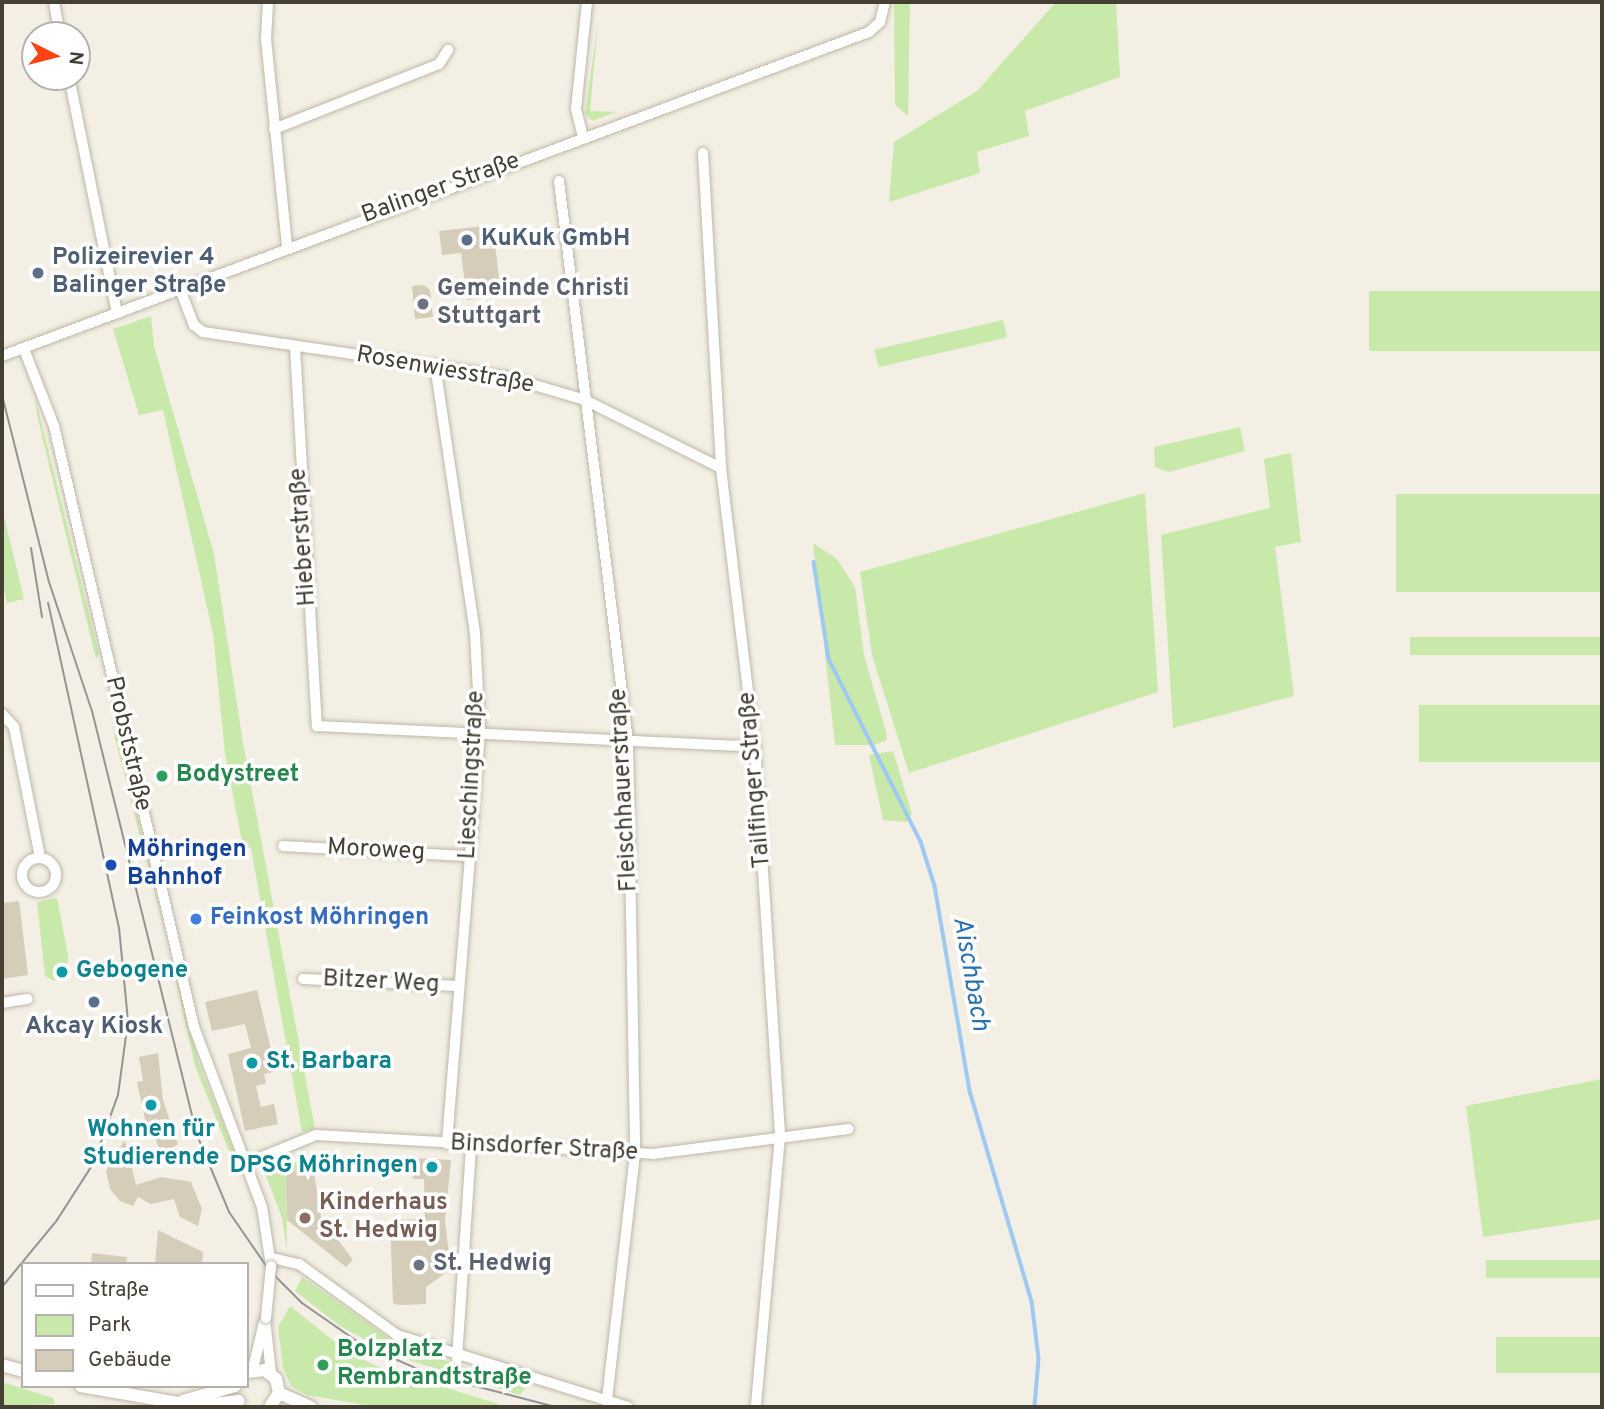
<!DOCTYPE html>
<meta charset="utf-8">
<style>
body{margin:0}
#map{position:relative;width:1604px;height:1409px;overflow:hidden;background:#f3efe4;font-family:Overpass,sans-serif}
div>[style]{position:absolute}
.green>*{inset:0;background:#c9e9ab;transform-origin:0 0}
.stream>*{height:3.5px;margin:-1.75px;padding:0 1.75px;transform-origin:1.75px;border-radius:1.75px;background:#9ecaf2}
.building>*{inset:0;background:#d5ccb9}
.roads{filter:drop-shadow(0 0 2px #beb8a7) drop-shadow(0 0 2px #beb8a7)}
.minor>*{height:10px;margin:-5px;padding:0 5px;transform-origin:5px;border-radius:5px;background:#fff}
.minor>.ring{margin:-5px;padding:0;box-sizing:content-box;background:none;border:10px solid #fff;border-radius:50%}
.tertiary>*{height:12px;margin:-6px;padding:0 6px;transform-origin:6px;border-radius:6px;background:#fff}
.tram>*{height:2px;margin:-1px;padding:0 1px;transform-origin:1px;border-radius:1px;background:#949494}
.bridges{filter:drop-shadow(0 0 2px #beb8a7) drop-shadow(0 0 2px #beb8a7)}
.minor-bridge>*{height:10px;margin:-5px;padding:0 5px;transform-origin:5px;border-radius:5px;background:#fff}
.dots>*{width:19px;height:19px;translate:-50% -50%;box-sizing:border-box;border:4px solid #fff;border-radius:50%}
span{translate:-50% -50%;white-space:nowrap;text-align:center;line-height:1.15;-webkit-text-stroke:7px #fff;paint-order:stroke}
.street-label{font-size:24px;color:#453f34}
.service-label{font-size:24px;color:#4e5e75;font-weight:700}
.left{translate:0 -50%;text-align:left}
.worship-label{font-size:24px;color:#5b616d;font-weight:700}
.leisure-label{font-size:24px;color:#27864d;font-weight:700}
.transit-label{font-size:24px;color:#164399;font-weight:700}
.shop-label{font-size:24px;color:#366cbe;font-weight:700}
.culture-label{font-size:24px;color:#0d838f;font-weight:700}
.right{translate:-100% -50%;text-align:right}
.education-label{font-size:24px;color:#785e54;font-weight:700}
.water-label{font-size:26px;color:#2a71b4;font-style:italic}
.frame{position:absolute;inset:0;border:4px solid #453f34;pointer-events:none}
.legend{position:absolute;left:21px;top:1262px;width:228px;height:126px;box-sizing:border-box;background:#fff;border:2px solid #b5b2ae;margin:0;padding:9px 12px;list-style:none;font-size:21px;color:#453f34}
.legend li{display:flex;align-items:center;gap:14px;height:35px}
.legend b{width:35px;border:2px solid #b5b2ae}
.north{position:absolute;left:21px;top:21px;width:70px;height:70px;box-sizing:border-box;background:#fff;border:2px solid #b5b2ae;border-radius:50%;rotate:96deg;font-size:19px;font-weight:700;line-height:28px;text-align:center;color:#453f34}
.north::after{content:'';display:block;margin:auto;width:24px;height:32px;background:#ff420f;clip-path:polygon(50% 0,100% 100%,50% 72%,0 100%)}
</style>
<div id="map">
<div class="green">
<div style="clip-path:polygon(894px 2px,910px 2px,908px 116px,895px 105px)"></div>
<div style="clip-path:polygon(1056px 2px,1116px 2px,1120px 77px,1025px 111px,1029px 136px,977px 152px,980px 173px,889px 202px,894px 142px,977px 91px)"></div>
<div style="clip-path:polygon(598px 23px,590px 111px,616px 112px,593px 121px,585px 114px)"></div>
<div style="left:1602px;top:291px;width:60px;height:233px;rotate:90deg"></div>
<div style="clip-path:polygon(151px 316px,154px 346px,214px 554px,243px 743px,315px 1129px,302px 1132px,251px 848px,243px 847px,225px 754px,213px 634px,163px 410px,139px 415px,113px 329px)"></div>
<div style="left:1003px;top:320px;width:18px;height:132px;rotate:77deg"></div>
<div style="clip-path:polygon(35px 397px,99px 654px,96px 659px,37px 415px)"></div>
<div style="clip-path:polygon(1240px 427px,1245px 451px,1169px 472px,1155px 467px,1154px 447px)"></div>
<div style="clip-path:polygon(1291px 453px,1301px 542px,1275px 547px,1294px 696px,1173px 728px,1161px 535px,1270px 508px,1264px 459px)"></div>
<div style="clip-path:polygon(1145px 493px,1158px 692px,909px 773px,872px 655px,860px 572px)"></div>
<div style="left:1602px;top:494px;width:98px;height:206px;rotate:90deg"></div>
<div style="clip-path:polygon(2px 508px,24px 599px,7px 603px,2px 580px)"></div>
<div style="clip-path:polygon(813px 543px,837px 559px,855px 587px,864px 655px,886px 732px,887px 740px,875px 745px,835px 745px)"></div>
<div style="left:1602px;top:637px;width:18px;height:192px;rotate:90deg"></div>
<div style="left:1602px;top:705px;width:57px;height:183px;rotate:90deg"></div>
<div style="clip-path:polygon(117px 730px,167px 940px,114px 735px)"></div>
<div style="clip-path:polygon(893px 751px,912px 814px,906px 822px,883px 820px,869px 755px)"></div>
<div style="clip-path:polygon(57px 898px,68px 955px,67px 971px,54px 981px,45px 976px,37px 902px)"></div>
<div style="clip-path:polygon(169px 948px,199px 1064px,238px 1162px,233px 1161px,195px 1066px)"></div>
<div style="clip-path:polygon(1602px 1079px,1602px 1219px,1483px 1237px,1466px 1106px)"></div>
<div style="clip-path:polygon(316px 1155px,317px 1162px,286px 1175px,287px 1251px,282px 1218px,262px 1165px,270px 1173px)"></div>
<div style="left:1602px;top:1260px;width:18px;height:116px;rotate:90deg"></div>
<div style="clip-path:polygon(302px 1277px,403px 1348px,528px 1385px,520px 1395px,396px 1356px,340px 1326px,295px 1291px)"></div>
<div style="clip-path:polygon(290px 1306px,345px 1350px,376px 1366px,508px 1407px,377px 1407px,307px 1395px,291px 1386px,283px 1368px,278px 1327px)"></div>
<div style="left:1602px;top:1337px;width:36px;height:106px;rotate:90deg"></div>
<div style="clip-path:polygon(2px 1382px,53px 1398px,55px 1404px,2px 1407px)"></div>
</div>
<div class="stream">
<div style="left:814px;top:562px;width:98px;rotate:81.2deg"></div>
<div style="left:829px;top:659px;width:205px;rotate:63.3deg"></div>
<div style="left:921px;top:842px;width:46px;rotate:72.3deg"></div>
<div style="left:935px;top:886px;width:208px;rotate:80.3deg"></div>
<div style="left:970px;top:1091px;width:219px;rotate:73.6deg"></div>
<div style="left:1032px;top:1301px;width:58px;rotate:83.1deg"></div>
<div style="left:1039px;top:1359px;width:48px;rotate:94.8deg"></div>
</div>
<div class="building">
<div style="clip-path:polygon(493px 225px,501px 296px,467px 300px,461px 253px,442px 255px,439px 231px)"></div>
<div style="clip-path:polygon(424px 285px,430px 290px,433px 317px,415px 319px,412px 286px)"></div>
<div style="clip-path:polygon(19px 901px,28px 975px,2px 979px,2px 903px)"></div>
<div style="clip-path:polygon(257px 990px,276px 1071px,264px 1074px,266px 1083px,256px 1086px,261px 1107px,274px 1104px,278px 1124px,245px 1131px,228px 1054px,251px 1048px,245px 1024px,212px 1031px,205px 1002px)"></div>
<div style="clip-path:polygon(158px 1053px,163px 1100px,178px 1144px,161px 1155px,154px 1135px,149px 1137px,137px 1082px,143px 1081px,139px 1057px)"></div>
<div style="clip-path:polygon(124px 1141px,135px 1158px,131px 1164px,136px 1185px,161px 1177px,191px 1182px,202px 1209px,198px 1226px,180px 1217px,174px 1199px,151px 1204px,138px 1197px,133px 1206px,120px 1201px,110px 1189px,106px 1171px)"></div>
<div style="clip-path:polygon(414px 1158px,451px 1160px,445px 1220px,449px 1256px,447px 1272px,426px 1287px,426px 1304px,399px 1305px,393px 1303px,390px 1220px,425px 1219px,424px 1179px,413px 1179px)"></div>
<div style="clip-path:polygon(301px 1169px,314px 1173px,321px 1217px,353px 1260px,346px 1267px,287px 1220px,286px 1175px)"></div>
<div style="clip-path:polygon(158px 1230px,203px 1252px,202px 1264px,155px 1264px)"></div>
<div style="clip-path:polygon(92px 1253px,127px 1257px,126px 1264px,91px 1264px)"></div>
</div>
<div class="roads">
<div class="minor">
<div style="left:54px;top:2px;width:34px;rotate:80deg"></div>
<div style="left:268px;top:2px;width:37px;rotate:93deg"></div>
<div style="left:266px;top:39px;width:209px;rotate:84.2deg"></div>
<div style="left:69px;top:77px;width:241px;rotate:78.5deg"></div>
<div style="left:274px;top:129px;width:177px;rotate:-21.5deg"></div>
<div style="left:439px;top:64px;width:17px;rotate:-57deg"></div>
<div style="left:583px;top:137px;width:29px;rotate:-104deg"></div>
<div style="left:576px;top:109px;width:108px;rotate:-84.1deg"></div>
<div style="left:703px;top:153px;width:316px;rotate:86.7deg"></div>
<div style="left:721px;top:468px;width:281px;rotate:83.1deg"></div>
<div style="left:755px;top:747px;width:390px;rotate:86.3deg"></div>
<div style="left:780px;top:1136px;width:272px;rotate:95.1deg"></div>
<div style="left:559px;top:181px;width:564px;rotate:82.98deg"></div>
<div style="left:628px;top:741px;width:413px;rotate:89deg"></div>
<div style="left:635px;top:1154px;width:249px;rotate:96.5deg"></div>
<div style="left:180px;top:289px;width:39px;rotate:69deg"></div>
<div style="left:194px;top:325px;width:11px;rotate:38deg"></div>
<div style="left:203px;top:332px;width:307px;rotate:8.4deg"></div>
<div style="left:507px;top:377px;width:81px;rotate:16.4deg"></div>
<div style="left:585px;top:400px;width:152px;rotate:26.6deg"></div>
<div style="left:295px;top:347px;width:380px;rotate:86.7deg"></div>
<div style="left:317px;top:726px;width:439px;rotate:2.7deg"></div>
<div style="left:24px;top:349px;width:83px;rotate:68.7deg"></div>
<div style="left:54px;top:426px;width:617px;rotate:76.89deg"></div>
<div style="left:194px;top:1027px;width:192px;rotate:69.3deg"></div>
<div style="left:262px;top:1207px;width:60px;rotate:81.3deg"></div>
<div style="left:2px;top:356px;width:926px;rotate:-20.49deg"></div>
<div style="left:869px;top:32px;width:15px;rotate:-42deg"></div>
<div style="left:880px;top:22px;width:21px;rotate:-76deg"></div>
<div style="left:435px;top:365px;width:271px;rotate:81.5deg"></div>
<div style="left:475px;top:633px;width:99px;rotate:87.1deg"></div>
<div style="left:480px;top:732px;width:413px;rotate:94.6deg"></div>
<div style="left:2px;top:714px;width:18px;rotate:47deg"></div>
<div style="left:14px;top:727px;width:133px;rotate:78.7deg"></div>
<div style="left:283px;top:846px;width:187px;rotate:3.1deg"></div>
<div class="ring" style="left:22px;top:858px;width:24px;height:24px"></div>
<div style="left:303px;top:979px;width:156px;rotate:2.6deg"></div>
<div style="left:2px;top:1003px;width:26px;rotate:-9deg"></div>
<div style="left:245px;top:1164px;width:77px;rotate:-22.2deg"></div>
<div style="left:316px;top:1135px;width:338px;rotate:3.2deg"></div>
<div style="left:653px;top:1154px;width:197px;rotate:-7.3deg"></div>
<div style="left:272px;top:1258px;width:28px;rotate:13deg"></div>
<div style="left:299px;top:1264px;width:121px;rotate:35.9deg"></div>
<div style="left:397px;top:1335px;width:242px;rotate:17.3deg"></div>
<div style="left:265px;top:1319px;width:54px;rotate:83.7deg"></div>
<div style="left:457px;top:1358px;width:212px;rotate:-86.2deg"></div>
<div style="left:253px;top:1369px;width:48px;rotate:-76.8deg"></div>
</div>
<div class="tertiary">
<div style="left:2px;top:1365px;width:22px;rotate:16deg"></div>
<div style="left:247px;top:1372px;width:18px;rotate:-6deg"></div>
<div style="left:265px;top:1370px;width:14px;rotate:39deg"></div>
<div style="left:276px;top:1379px;width:14px;rotate:78deg"></div>
<div style="left:279px;top:1393px;width:17px;rotate:123deg"></div>
<div style="left:81px;top:1386px;width:117px;rotate:9.9deg"></div>
<div style="left:196px;top:1406px;width:43px;rotate:-6.6deg"></div>
<div style="left:279px;top:1393px;width:35px;rotate:24deg"></div>
<div style="left:183px;top:1401px;width:54px;rotate:-16.1deg"></div>
</div>
</div>
<div class="tram">
<div style="left:2px;top:395px;width:193px;rotate:75.9deg"></div>
<div style="left:49px;top:582px;width:136px;rotate:71.6deg"></div>
<div style="left:92px;top:711px;width:437px;rotate:76.1deg"></div>
<div style="left:197px;top:1135px;width:83px;rotate:67.4deg"></div>
<div style="left:229px;top:1212px;width:70px;rotate:55.4deg"></div>
<div style="left:269px;top:1270px;width:47px;rotate:45deg"></div>
<div style="left:302px;top:1303px;width:72px;rotate:34.8deg"></div>
<div style="left:361px;top:1344px;width:74px;rotate:23.8deg"></div>
<div style="left:429px;top:1374px;width:131px;rotate:14.6deg"></div>
<div style="left:31px;top:548px;width:70px;rotate:80.9deg"></div>
<div style="left:2px;top:1287px;width:87px;rotate:-50.6deg"></div>
<div style="left:57px;top:1220px;width:67px;rotate:-57.3deg"></div>
<div style="left:93px;top:1164px;width:73px;rotate:-70.1deg"></div>
<div style="left:118px;top:1095px;width:75px;rotate:-82.3deg"></div>
<div style="left:128px;top:1021px;width:93px;rotate:-95.5deg"></div>
<div style="left:119px;top:928px;width:333px;rotate:-102.3deg"></div>
</div>
<div class="bridges">
<div class="minor-bridge">
<div style="left:266px;top:1318px;width:52px;rotate:-84.5deg"></div>
</div>
</div>
<div class="dots">
<div style="left:467px;top:240px;background:#5c6f8a"></div>
<div style="left:38px;top:273px;background:#5c6f8a"></div>
<div style="left:423px;top:304px;background:#6b7280"></div>
<div style="left:162px;top:776px;background:#2e9e5b"></div>
<div style="left:111px;top:865px;background:#1a4fb4"></div>
<div style="left:196px;top:919px;background:#3f7fe0"></div>
<div style="left:62px;top:972px;background:#0f9aa8"></div>
<div style="left:94px;top:1002px;background:#5c6f8a"></div>
<div style="left:252px;top:1063px;background:#0f9aa8"></div>
<div style="left:151px;top:1105px;background:#0f9aa8"></div>
<div style="left:432px;top:1167px;background:#0f9aa8"></div>
<div style="left:305px;top:1218px;background:#8d6e63"></div>
<div style="left:419px;top:1265px;background:#6b7280"></div>
<div style="left:323px;top:1365px;background:#2e9e5b"></div>
</div>
<div class="street-label">
<span style="left:441px;top:189px;rotate:-20deg">Balinger Straße</span>
<span style="left:445px;top:371px;rotate:10deg">Rosenwiesstraße</span>
<span style="left:304px;top:537px;rotate:-94deg">Hieberstraße</span>
<span style="left:127px;top:744px;rotate:77deg">Probststraße</span>
<span style="left:473px;top:775px;rotate:-87deg">Lieschingstraße</span>
<span style="left:756px;top:780px;rotate:-95deg">Tailfinger Straße</span>
<span style="left:625px;top:790px;rotate:-93deg">Fleischhauerstraße</span>
<span style="left:376px;top:851px;rotate:3deg">Moroweg</span>
<span style="left:381px;top:983px;rotate:3deg">Bitzer Weg</span>
<span style="left:544px;top:1149px;rotate:3deg">Binsdorfer Straße</span>
</div>
<div class="service-label">
<span class="left" style="left:481px;top:240px">KuKuk GmbH</span>
<span class="left" style="left:52px;top:273px">Polizeirevier 4<br>Balinger Straße</span>
<span style="left:94px;top:1028px">Akcay Kiosk</span>
</div>
<div class="worship-label">
<span class="left" style="left:437px;top:304px">Gemeinde Christi<br>Stuttgart</span>
<span class="left" style="left:433px;top:1265px">St. Hedwig</span>
</div>
<div class="leisure-label">
<span class="left" style="left:176px;top:776px">Bodystreet</span>
<span class="left" style="left:337px;top:1365px">Bolzplatz<br>Rembrandtstraße</span>
</div>
<div class="transit-label">
<span class="left" style="left:127px;top:865px">Möhringen<br>Bahnhof</span>
</div>
<div class="shop-label">
<span class="left" style="left:210px;top:919px">Feinkost Möhringen</span>
</div>
<div class="culture-label">
<span class="left" style="left:76px;top:972px">Gebogene</span>
<span class="left" style="left:266px;top:1063px">St. Barbara</span>
<span style="left:151px;top:1145px">Wohnen für<br>Studierende</span>
<span class="right" style="left:418px;top:1167px">DPSG Möhringen</span>
</div>
<div class="education-label">
<span class="left" style="left:319px;top:1218px">Kinderhaus<br>St. Hedwig</span>
</div>
<div class="water-label">
<span style="left:970px;top:974px;rotate:80deg">Aischbach</span>
</div>
<div class="frame"></div>
<ul class="legend">
<li><b style="height:9px;background:#fff"></b>Straße</li>
<li><b style="height:19px;background:#c9e9ab"></b>Park</li>
<li><b style="height:19px;background:#d5ccb9"></b>Gebäude</li>
</ul>
<div class="north">N</div>
</div>
